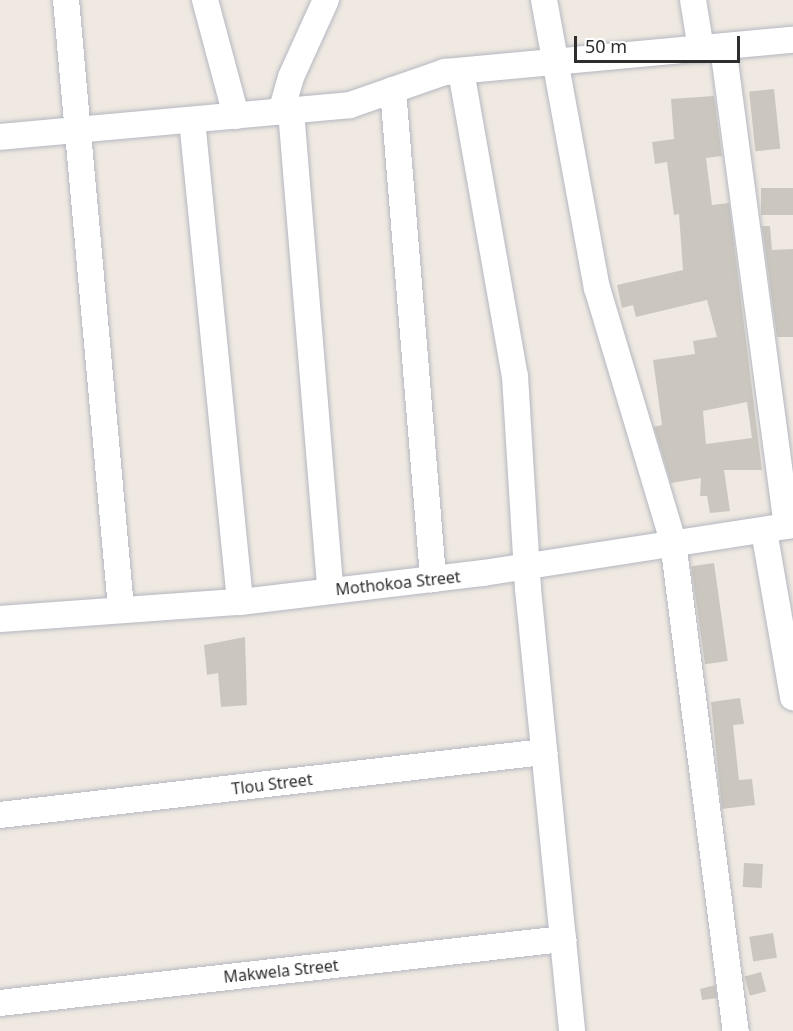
<!DOCTYPE html>
<style>
body{margin:0}
#map{position:relative;width:793px;height:1031px;overflow:hidden;background:#efe9e1;font-family:"Noto Sans",sans-serif}
div>[style]{position:absolute}
.building>*{inset:0;background:#cbc7bf;transform-origin:0 0}
.roads{filter:drop-shadow(0 0 2px #b4b7c1) drop-shadow(0 0 2px #b4b7c1)}
.minor>*{height:26px;margin:-13px;padding:0 13px;transform-origin:13px;border-radius:13px;background:#fff}
span{translate:-50% -50%;white-space:nowrap;text-align:center;line-height:1.15;-webkit-text-stroke:4.5px #fff;paint-order:stroke}
.street-label{font-size:16px;color:#2e2e2e}
.scale{position:absolute;left:574px;top:36px;width:166px;height:27px;box-sizing:border-box;border:3px solid #2e2e2e;border-top:0;padding-left:8px;font-size:18px;line-height:21px;white-space:nowrap;color:#2e2e2e;-webkit-text-stroke:4px #fff;paint-order:stroke}
</style>
<div id="map">
<div class="building">
<div style="left:774px;top:89px;width:60px;height:25px;rotate:84deg"></div>
<div style="clip-path:polygon(evenodd,714px 96px,722px 156px,706px 158px,712px 205px,729px 203px,762px 470px,724px 470px,730px 511px,710px 513px,707px 496px,700px 496px,701px 478px,671px 483px,654px 427px,662px 425px,653px 360px,695px 354px,693px 341px,717px 337px,707px 300px,636px 317px,633px 305px,622px 308px,617px 285px,683px 270px,679px 214px,674px 215px,667px 162px,655px 164px,652px 142px,674px 139px,671px 99px,714px 96px,747px 402px,752px 438px,706px 444px,703px 411px,747px 402px)"></div>
<div style="left:793px;top:188px;width:27px;height:32px;rotate:90deg"></div>
<div style="clip-path:polygon(762px 226px,770px 226px,772px 250px,793px 249px,793px 337px,777px 337px)"></div>
<div style="left:714px;top:563px;width:99px;height:23px;rotate:82deg"></div>
<div style="clip-path:polygon(245px 637px,247px 705px,221px 707px,218px 673px,207px 675px,204px 645px)"></div>
<div style="clip-path:polygon(740px 698px,744px 724px,733px 725px,739px 780px,752px 779px,755px 805px,722px 809px,711px 702px)"></div>
<div style="left:744px;top:863px;width:19px;height:24px;rotate:3deg"></div>
<div style="left:773px;top:933px;width:25px;height:24px;rotate:81deg"></div>
<div style="left:761px;top:972px;width:20px;height:17px;rotate:75deg"></div>
<div style="clip-path:polygon(715px 985px,717px 998px,702px 1000px,700px 989px)"></div>
</div>
<div class="roads">
<div class="minor">
<div style="left:66px;top:0;width:610px;rotate:84.83deg"></div>
<div style="left:205px;top:0;width:120px;rotate:75deg"></div>
<div style="left:544px;top:0;width:293px;rotate:79.6deg"></div>
<div style="left:597px;top:288px;width:265px;rotate:73.3deg"></div>
<div style="left:673px;top:542px;width:493px;rotate:82.7deg"></div>
<div style="left:693px;top:0;width:50px;rotate:80.7deg"></div>
<div style="left:723px;top:47px;width:483px;rotate:82.4deg"></div>
<div style="left:461px;top:71px;width:310px;rotate:80deg"></div>
<div style="left:515px;top:376px;width:213px;rotate:86.5deg"></div>
<div style="left:528px;top:589px;width:444px;rotate:84.3deg"></div>
<div style="left:393px;top:90px;width:491px;rotate:85.3deg"></div>
<div style="left:291px;top:111px;width:481px;rotate:85.3deg"></div>
<div style="left:281px;top:112px;width:36px;rotate:-74deg"></div>
<div style="left:291px;top:77px;width:85px;rotate:-65.6deg"></div>
<div style="left:192px;top:120px;width:484px;rotate:84.3deg"></div>
<div style="left:0;top:137px;width:351px;rotate:-5.2deg"></div>
<div style="left:350px;top:105px;width:101px;rotate:-19.2deg"></div>
<div style="left:445px;top:72px;width:349px;rotate:-5.3deg"></div>
<div style="left:764px;top:531px;width:169px;rotate:80.1deg"></div>
<div style="left:0;top:619px;width:241px;rotate:-4.1deg"></div>
<div style="left:240px;top:602px;width:245px;rotate:-6.8deg"></div>
<div style="left:483px;top:573px;width:314px;rotate:-8.8deg"></div>
<div style="left:0;top:815px;width:548px;rotate:-6.61deg"></div>
<div style="left:0;top:1003px;width:567px;rotate:-6.49deg"></div>
</div>
</div>
<div class="street-label">
<span style="left:398px;top:583px;rotate:-6deg">Mothokoa Street</span>
<span style="left:272px;top:784px;rotate:-7deg">Tlou Street</span>
<span style="left:281px;top:971px;rotate:-6deg">Makwela Street</span>
</div>
<div class="scale">50 m</div>
</div>
